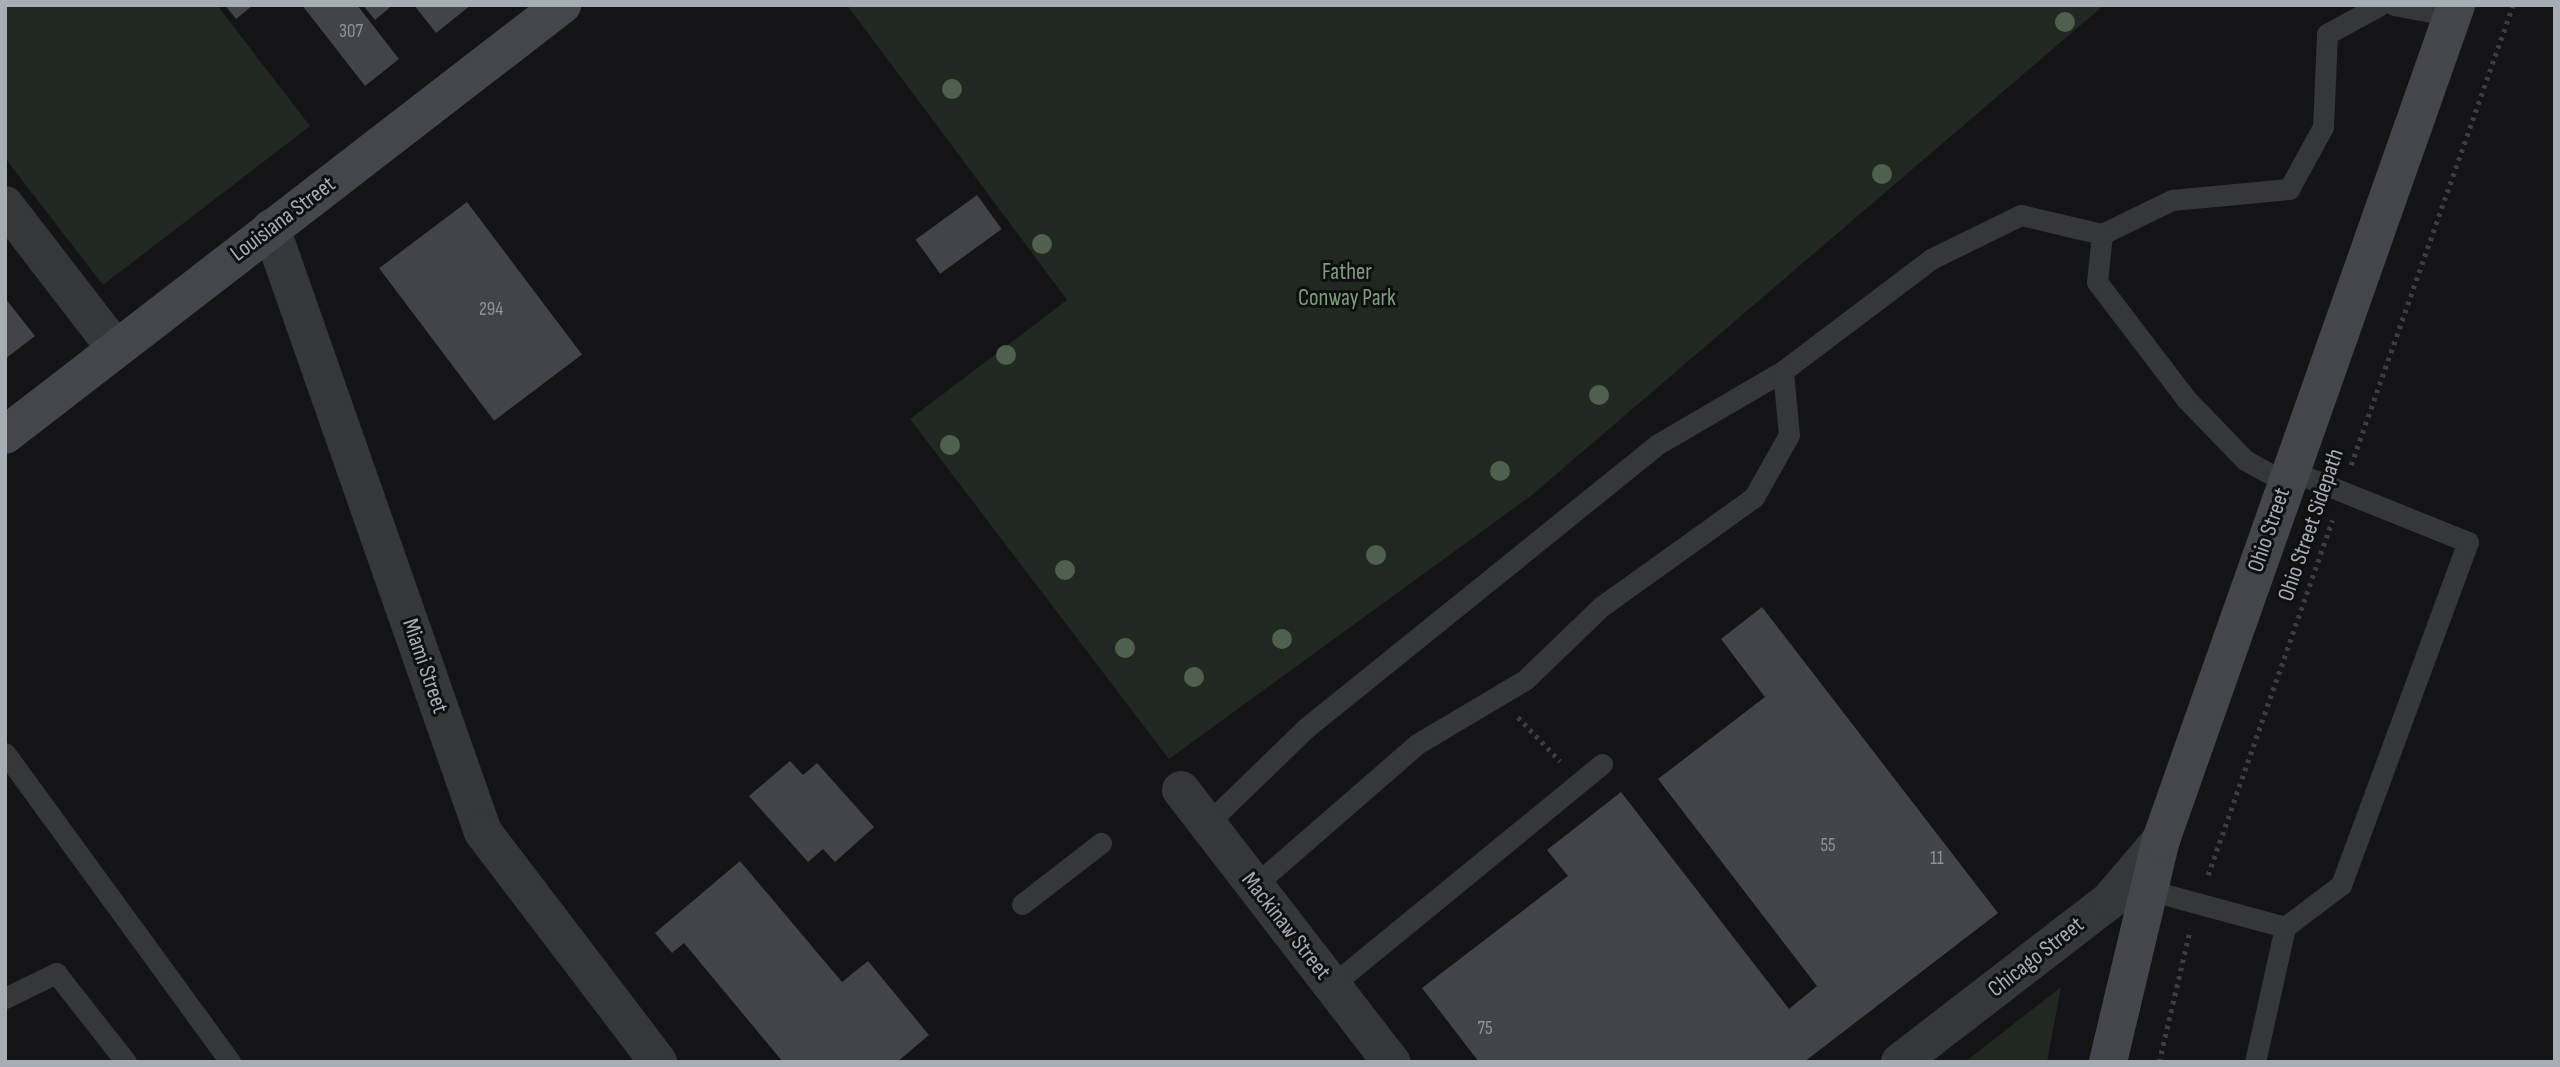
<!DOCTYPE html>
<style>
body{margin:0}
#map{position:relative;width:2560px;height:1067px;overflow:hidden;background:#141416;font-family:"Sofia Sans Condensed",sans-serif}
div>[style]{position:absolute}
.green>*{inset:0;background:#202821}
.building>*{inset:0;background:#434449;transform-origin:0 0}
.path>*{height:4.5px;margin-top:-2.25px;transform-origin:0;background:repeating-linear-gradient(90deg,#3b3e41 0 3.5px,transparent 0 8.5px)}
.lane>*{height:21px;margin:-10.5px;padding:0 10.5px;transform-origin:10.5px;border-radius:10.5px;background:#35373a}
.street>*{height:38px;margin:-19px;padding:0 19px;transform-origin:19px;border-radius:19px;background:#35373a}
.secondary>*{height:38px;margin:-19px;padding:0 19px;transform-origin:19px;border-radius:19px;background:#43464a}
.trees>*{width:20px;height:20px;margin:-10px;border-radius:50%;background:#4f604f}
span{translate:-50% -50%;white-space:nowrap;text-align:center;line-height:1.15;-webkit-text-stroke:6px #0f0f11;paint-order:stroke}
.number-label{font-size:19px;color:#8d939a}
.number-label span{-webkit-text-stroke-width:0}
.street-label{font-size:23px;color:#a6adb5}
.park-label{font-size:23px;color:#809f7e}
.frame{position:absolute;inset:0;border:7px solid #a6adb5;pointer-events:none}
</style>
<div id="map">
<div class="green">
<div style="clip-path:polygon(5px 5px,217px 5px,310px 126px,103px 285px,5px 158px)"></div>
<div style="clip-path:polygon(847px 5px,2104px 5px,1532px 495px,1169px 759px,910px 419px,1067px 300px)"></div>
<div style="clip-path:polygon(2061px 987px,2047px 1062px,1965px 1062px)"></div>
</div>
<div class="building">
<div style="clip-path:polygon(225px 5px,253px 5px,236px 19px)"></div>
<div style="clip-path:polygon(302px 5px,357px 5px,399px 59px,365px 86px)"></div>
<div style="clip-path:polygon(363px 5px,393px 5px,375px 20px)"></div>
<div style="clip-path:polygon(414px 5px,471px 5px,436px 33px)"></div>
<div style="left:977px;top:195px;width:42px;height:76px;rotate:54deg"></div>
<div style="left:467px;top:202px;width:191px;height:110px;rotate:53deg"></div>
<div style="clip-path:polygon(5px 298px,35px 336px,5px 359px)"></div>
<div style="clip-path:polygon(1762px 607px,1998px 913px,1804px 1062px,1479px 1062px,1422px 988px,1568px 876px,1547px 850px,1621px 792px,1789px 1009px,1817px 986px,1658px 779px,1765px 697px,1721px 639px)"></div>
<div style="clip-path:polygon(790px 761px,803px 775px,817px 763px,874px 827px,835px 862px,823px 849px,808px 862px,749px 796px)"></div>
<div style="clip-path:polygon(740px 861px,842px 982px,868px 961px,929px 1035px,897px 1062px,783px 1062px,684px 943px,672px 953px,655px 933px)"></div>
</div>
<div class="path">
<div style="left:2351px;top:465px;width:488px;rotate:-70.6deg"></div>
<div style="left:1518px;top:717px;width:61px;rotate:46.3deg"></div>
<div style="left:2208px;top:875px;width:376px;rotate:-70.7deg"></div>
<div style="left:2159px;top:1062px;width:136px;rotate:-76.8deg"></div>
</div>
<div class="lane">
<div style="left:2394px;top:5px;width:59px;rotate:10.7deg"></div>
<div style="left:2285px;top:482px;width:46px;rotate:-151.2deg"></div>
<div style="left:2245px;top:460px;width:83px;rotate:-134deg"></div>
<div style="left:2187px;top:400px;width:148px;rotate:-127.3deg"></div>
<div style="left:2097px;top:282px;width:48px;rotate:-84.1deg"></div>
<div style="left:2102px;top:234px;width:78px;rotate:-25.9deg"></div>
<div style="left:2172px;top:200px;width:118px;rotate:-5.4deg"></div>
<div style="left:2289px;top:189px;width:71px;rotate:-61.3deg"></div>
<div style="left:2323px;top:127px;width:93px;rotate:-87.5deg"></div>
<div style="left:2327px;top:34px;width:60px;rotate:-28.7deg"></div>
<div style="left:5px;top:753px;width:382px;rotate:53.9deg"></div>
<div style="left:1207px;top:824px;width:138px;rotate:-44.1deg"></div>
<div style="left:1306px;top:728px;width:452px;rotate:-38.9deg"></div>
<div style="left:1658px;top:444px;width:145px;rotate:-30.3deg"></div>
<div style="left:1783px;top:371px;width:186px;rotate:-37.1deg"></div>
<div style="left:1931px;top:259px;width:100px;rotate:-26.1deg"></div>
<div style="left:2021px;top:215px;width:83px;rotate:13.2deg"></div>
<div style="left:1255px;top:885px;width:215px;rotate:-41deg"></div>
<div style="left:1417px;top:744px;width:126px;rotate:-30.7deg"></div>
<div style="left:1525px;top:680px;width:107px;rotate:-43.9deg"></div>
<div style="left:1602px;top:606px;width:187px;rotate:-35.6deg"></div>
<div style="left:1754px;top:497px;width:71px;rotate:-60.6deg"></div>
<div style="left:1789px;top:435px;width:64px;rotate:-95.4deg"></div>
<div style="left:2145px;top:889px;width:145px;rotate:15.2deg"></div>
<div style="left:2285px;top:927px;width:138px;rotate:102.5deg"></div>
<div style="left:1022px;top:904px;width:100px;rotate:-37.7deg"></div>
<div style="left:2285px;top:927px;width:70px;rotate:-36.9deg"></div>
<div style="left:2341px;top:885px;width:366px;rotate:-69.7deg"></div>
<div style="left:2468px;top:542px;width:193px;rotate:-158.1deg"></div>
<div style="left:1332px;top:985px;width:349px;rotate:-39.3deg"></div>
<div style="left:5px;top:998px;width:57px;rotate:-26.1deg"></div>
<div style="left:56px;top:973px;width:113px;rotate:51.8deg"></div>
</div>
<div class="street">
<div style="left:5px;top:205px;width:180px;rotate:52.4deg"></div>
<div style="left:271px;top:228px;width:640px;rotate:70.66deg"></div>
<div style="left:483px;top:832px;width:289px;rotate:52.7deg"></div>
<div style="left:1181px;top:790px;width:344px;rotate:52.3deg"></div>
<div style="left:1900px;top:1062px;width:265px;rotate:-37.6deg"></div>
<div style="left:2110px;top:900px;width:79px;rotate:-49.6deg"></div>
</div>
<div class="secondary">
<div style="left:5px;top:435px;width:704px;rotate:-37.67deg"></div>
<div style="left:2108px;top:1062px;width:228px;rotate:-76.6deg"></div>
<div style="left:2161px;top:840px;width:886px;rotate:-70.54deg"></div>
</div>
<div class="trees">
<div style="left:2065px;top:22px"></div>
<div style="left:952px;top:89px"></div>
<div style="left:1882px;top:174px"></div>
<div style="left:1042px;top:244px"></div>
<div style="left:1006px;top:355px"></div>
<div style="left:1599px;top:395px"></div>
<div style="left:950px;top:445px"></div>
<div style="left:1500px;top:471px"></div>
<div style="left:1376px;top:555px"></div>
<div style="left:1065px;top:570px"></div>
<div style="left:1282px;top:639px"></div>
<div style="left:1125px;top:648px"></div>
<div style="left:1194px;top:677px"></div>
</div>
<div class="number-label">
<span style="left:351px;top:32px">307</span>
<span style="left:491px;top:310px">294</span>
<span style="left:1828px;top:846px">55</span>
<span style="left:1937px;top:859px">11</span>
<span style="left:1485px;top:1029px">75</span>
</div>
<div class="street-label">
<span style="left:283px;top:219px;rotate:-37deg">Louisiana Street</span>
<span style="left:2311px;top:525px;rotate:-71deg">Ohio Street Sidepath</span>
<span style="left:2269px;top:530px;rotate:-71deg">Ohio Street</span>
<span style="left:425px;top:666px;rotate:71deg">Miami Street</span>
<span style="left:1286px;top:926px;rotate:52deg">Mackinaw Street</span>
<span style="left:2036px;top:957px;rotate:-38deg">Chicago Street</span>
</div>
<div class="park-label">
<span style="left:1347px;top:285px">Father<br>Conway Park</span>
</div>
<div class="frame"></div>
</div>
